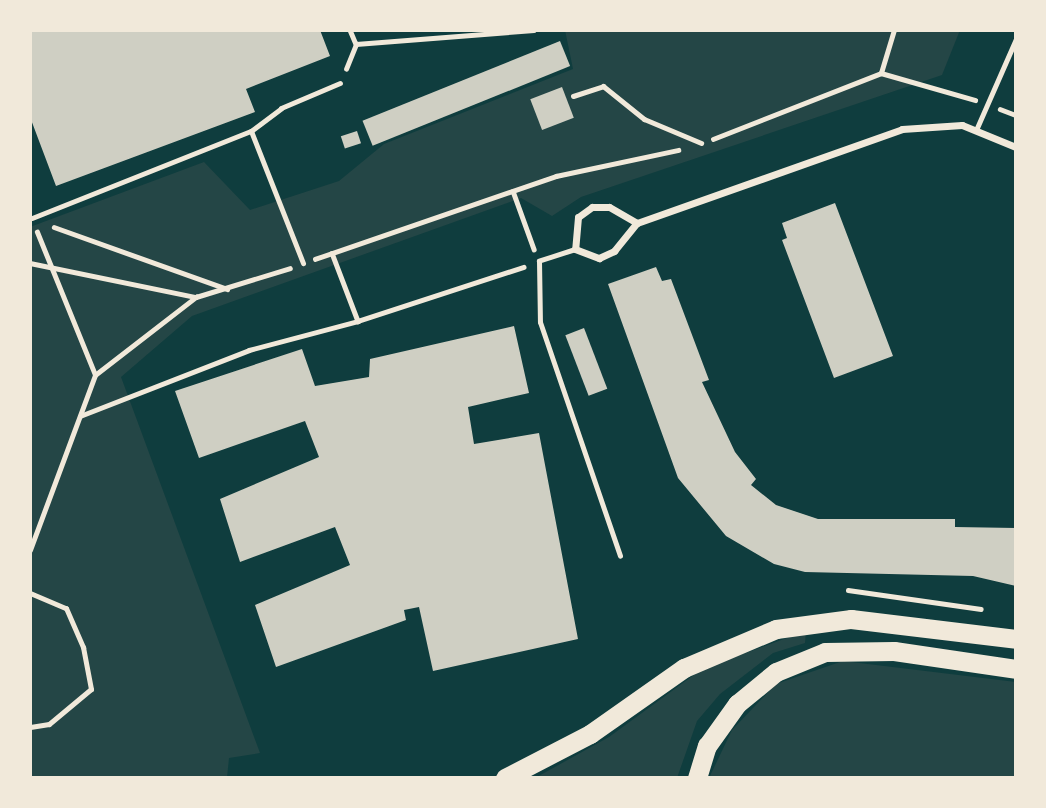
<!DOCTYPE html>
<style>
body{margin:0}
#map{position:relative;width:1046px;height:808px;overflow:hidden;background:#0f3d3e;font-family:Arial,sans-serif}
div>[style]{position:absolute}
.green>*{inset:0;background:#244646}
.building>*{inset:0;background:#cfcfc3;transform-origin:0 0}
.path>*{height:4.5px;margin:-2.25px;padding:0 2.25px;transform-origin:2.25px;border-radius:2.25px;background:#f1e9da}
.service>*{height:5px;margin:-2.5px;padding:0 2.5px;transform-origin:2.5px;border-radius:2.5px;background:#f1e9da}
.minor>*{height:7px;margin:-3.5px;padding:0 3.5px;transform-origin:3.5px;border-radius:3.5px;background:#f1e9da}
.trunk>*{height:19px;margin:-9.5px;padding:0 9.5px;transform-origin:9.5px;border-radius:9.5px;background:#f1e9da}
span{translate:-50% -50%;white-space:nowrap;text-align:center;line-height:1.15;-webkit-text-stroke:6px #f1e9da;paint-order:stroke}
.frame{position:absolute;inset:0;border:32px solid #f1e9da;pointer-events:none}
</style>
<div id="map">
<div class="green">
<div style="clip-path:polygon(565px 30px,960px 30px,942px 75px,581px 197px,552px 216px,521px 198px,192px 316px,121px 377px,260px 753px,229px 758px,227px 778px,30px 778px,30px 227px,204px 162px,250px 210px,339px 181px,384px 144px,573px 69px)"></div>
<div style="clip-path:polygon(806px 631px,805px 643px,773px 653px,720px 694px,697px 721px,677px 778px,535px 778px,609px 737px,702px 669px)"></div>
<div style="clip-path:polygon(843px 661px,1016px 682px,1016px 778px,709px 778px,732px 730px,776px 684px)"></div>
</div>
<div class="building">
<div style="clip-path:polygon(30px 30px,320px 30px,330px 56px,246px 89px,255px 112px,56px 186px,30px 117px)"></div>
<div style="left:560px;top:41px;width:27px;height:213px;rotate:68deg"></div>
<div style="left:562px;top:87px;width:33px;height:34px;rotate:69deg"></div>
<div style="left:357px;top:131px;width:13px;height:17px;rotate:72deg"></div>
<div style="clip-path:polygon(835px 203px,893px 356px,834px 378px,782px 240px,787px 238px,782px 223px)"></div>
<div style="clip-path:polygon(656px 267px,662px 281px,671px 279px,709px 380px,702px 382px,735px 452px,756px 479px,751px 485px,776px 505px,818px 519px,955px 519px,955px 527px,1016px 528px,1016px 586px,973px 576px,805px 572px,774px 564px,726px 536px,678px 478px,608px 284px)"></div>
<div style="clip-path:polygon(514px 326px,529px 393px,468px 407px,474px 444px,539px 433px,578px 639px,433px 671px,419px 607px,404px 610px,406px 620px,276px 667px,255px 605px,350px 565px,335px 527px,240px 562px,220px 499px,319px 457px,305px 421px,199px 458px,175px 391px,302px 349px,315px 386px,369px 377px,370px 359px)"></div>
<div style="left:584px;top:328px;width:65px;height:20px;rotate:69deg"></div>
</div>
<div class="path">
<div style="left:350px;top:30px;width:15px;rotate:67deg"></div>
<div style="left:356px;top:44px;width:178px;rotate:-4.5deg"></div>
<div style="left:346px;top:69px;width:27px;rotate:-68deg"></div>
<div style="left:881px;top:73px;width:45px;rotate:-73.2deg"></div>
<div style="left:1000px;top:109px;width:17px;rotate:21deg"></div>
<div style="left:713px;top:139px;width:180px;rotate:-21.4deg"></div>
<div style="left:881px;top:73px;width:98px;rotate:16deg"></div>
<div style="left:513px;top:191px;width:62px;rotate:70.1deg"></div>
<div style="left:54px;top:227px;width:184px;rotate:19.7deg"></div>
<div style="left:332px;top:253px;width:73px;rotate:69.1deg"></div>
<div style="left:358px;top:321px;width:174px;rotate:-18.1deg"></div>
<div style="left:315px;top:259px;width:255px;rotate:-19deg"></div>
<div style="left:556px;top:176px;width:125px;rotate:-12deg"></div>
<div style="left:30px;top:263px;width:169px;rotate:11.6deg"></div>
<div style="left:95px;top:375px;width:128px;rotate:-37.7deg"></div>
<div style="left:196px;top:297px;width:98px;rotate:-17.1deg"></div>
<div style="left:80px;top:416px;width:181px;rotate:-21.3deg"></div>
<div style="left:249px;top:350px;width:113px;rotate:-14.9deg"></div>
<div style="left:30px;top:550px;width:187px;rotate:-69.6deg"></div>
<div style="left:95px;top:375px;width:154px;rotate:-112.1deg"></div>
<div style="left:848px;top:590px;width:134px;rotate:8.1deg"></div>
</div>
<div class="service">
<div style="left:573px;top:96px;width:32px;rotate:-18deg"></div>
<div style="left:603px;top:86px;width:53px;rotate:38.8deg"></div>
<div style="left:644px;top:119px;width:62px;rotate:22.8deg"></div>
<div style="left:976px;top:130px;width:99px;rotate:-66.3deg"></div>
<div style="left:251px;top:131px;width:142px;rotate:68.5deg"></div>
<div style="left:32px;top:218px;width:236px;rotate:-21.7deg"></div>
<div style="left:251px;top:131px;width:38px;rotate:-37deg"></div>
<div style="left:281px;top:108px;width:64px;rotate:-23deg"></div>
<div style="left:575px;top:249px;width:38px;rotate:162deg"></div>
<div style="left:539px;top:261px;width:61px;rotate:89.1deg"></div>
<div style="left:540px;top:322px;width:247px;rotate:71.1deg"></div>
<div style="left:30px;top:593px;width:39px;rotate:23deg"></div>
<div style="left:66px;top:608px;width:43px;rotate:66.4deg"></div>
<div style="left:83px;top:647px;width:43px;rotate:79.2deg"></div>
<div style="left:91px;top:689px;width:55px;rotate:140.2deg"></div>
<div style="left:49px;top:724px;width:19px;rotate:171deg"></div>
</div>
<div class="minor">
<div style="left:637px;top:223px;width:32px;rotate:-150deg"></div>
<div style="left:609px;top:207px;width:17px;rotate:180deg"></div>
<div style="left:592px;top:207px;width:17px;rotate:144deg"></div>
<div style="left:578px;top:217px;width:32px;rotate:95deg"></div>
<div style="left:575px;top:249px;width:26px;rotate:21deg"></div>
<div style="left:599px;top:258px;width:17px;rotate:-25deg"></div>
<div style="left:614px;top:251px;width:36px;rotate:-51deg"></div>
<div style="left:637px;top:223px;width:281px;rotate:-19.5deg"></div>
<div style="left:902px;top:129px;width:60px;rotate:-3.8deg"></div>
<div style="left:962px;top:125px;width:58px;rotate:22.2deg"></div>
</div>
<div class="trunk">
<div style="left:505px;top:778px;width:96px;rotate:-27.4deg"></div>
<div style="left:590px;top:734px;width:115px;rotate:-35.1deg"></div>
<div style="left:684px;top:668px;width:100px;rotate:-23deg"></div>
<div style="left:776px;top:629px;width:76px;rotate:-7.6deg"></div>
<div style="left:851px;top:619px;width:166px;rotate:6.9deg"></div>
<div style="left:697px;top:778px;width:34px;rotate:-73deg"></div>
<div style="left:707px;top:746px;width:52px;rotate:-54.5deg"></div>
<div style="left:737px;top:704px;width:50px;rotate:-39.4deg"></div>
<div style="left:776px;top:672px;width:53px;rotate:-22.2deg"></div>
<div style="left:825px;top:652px;width:69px;rotate:-0.8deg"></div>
<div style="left:894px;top:651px;width:123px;rotate:8.4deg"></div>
</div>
<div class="frame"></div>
</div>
